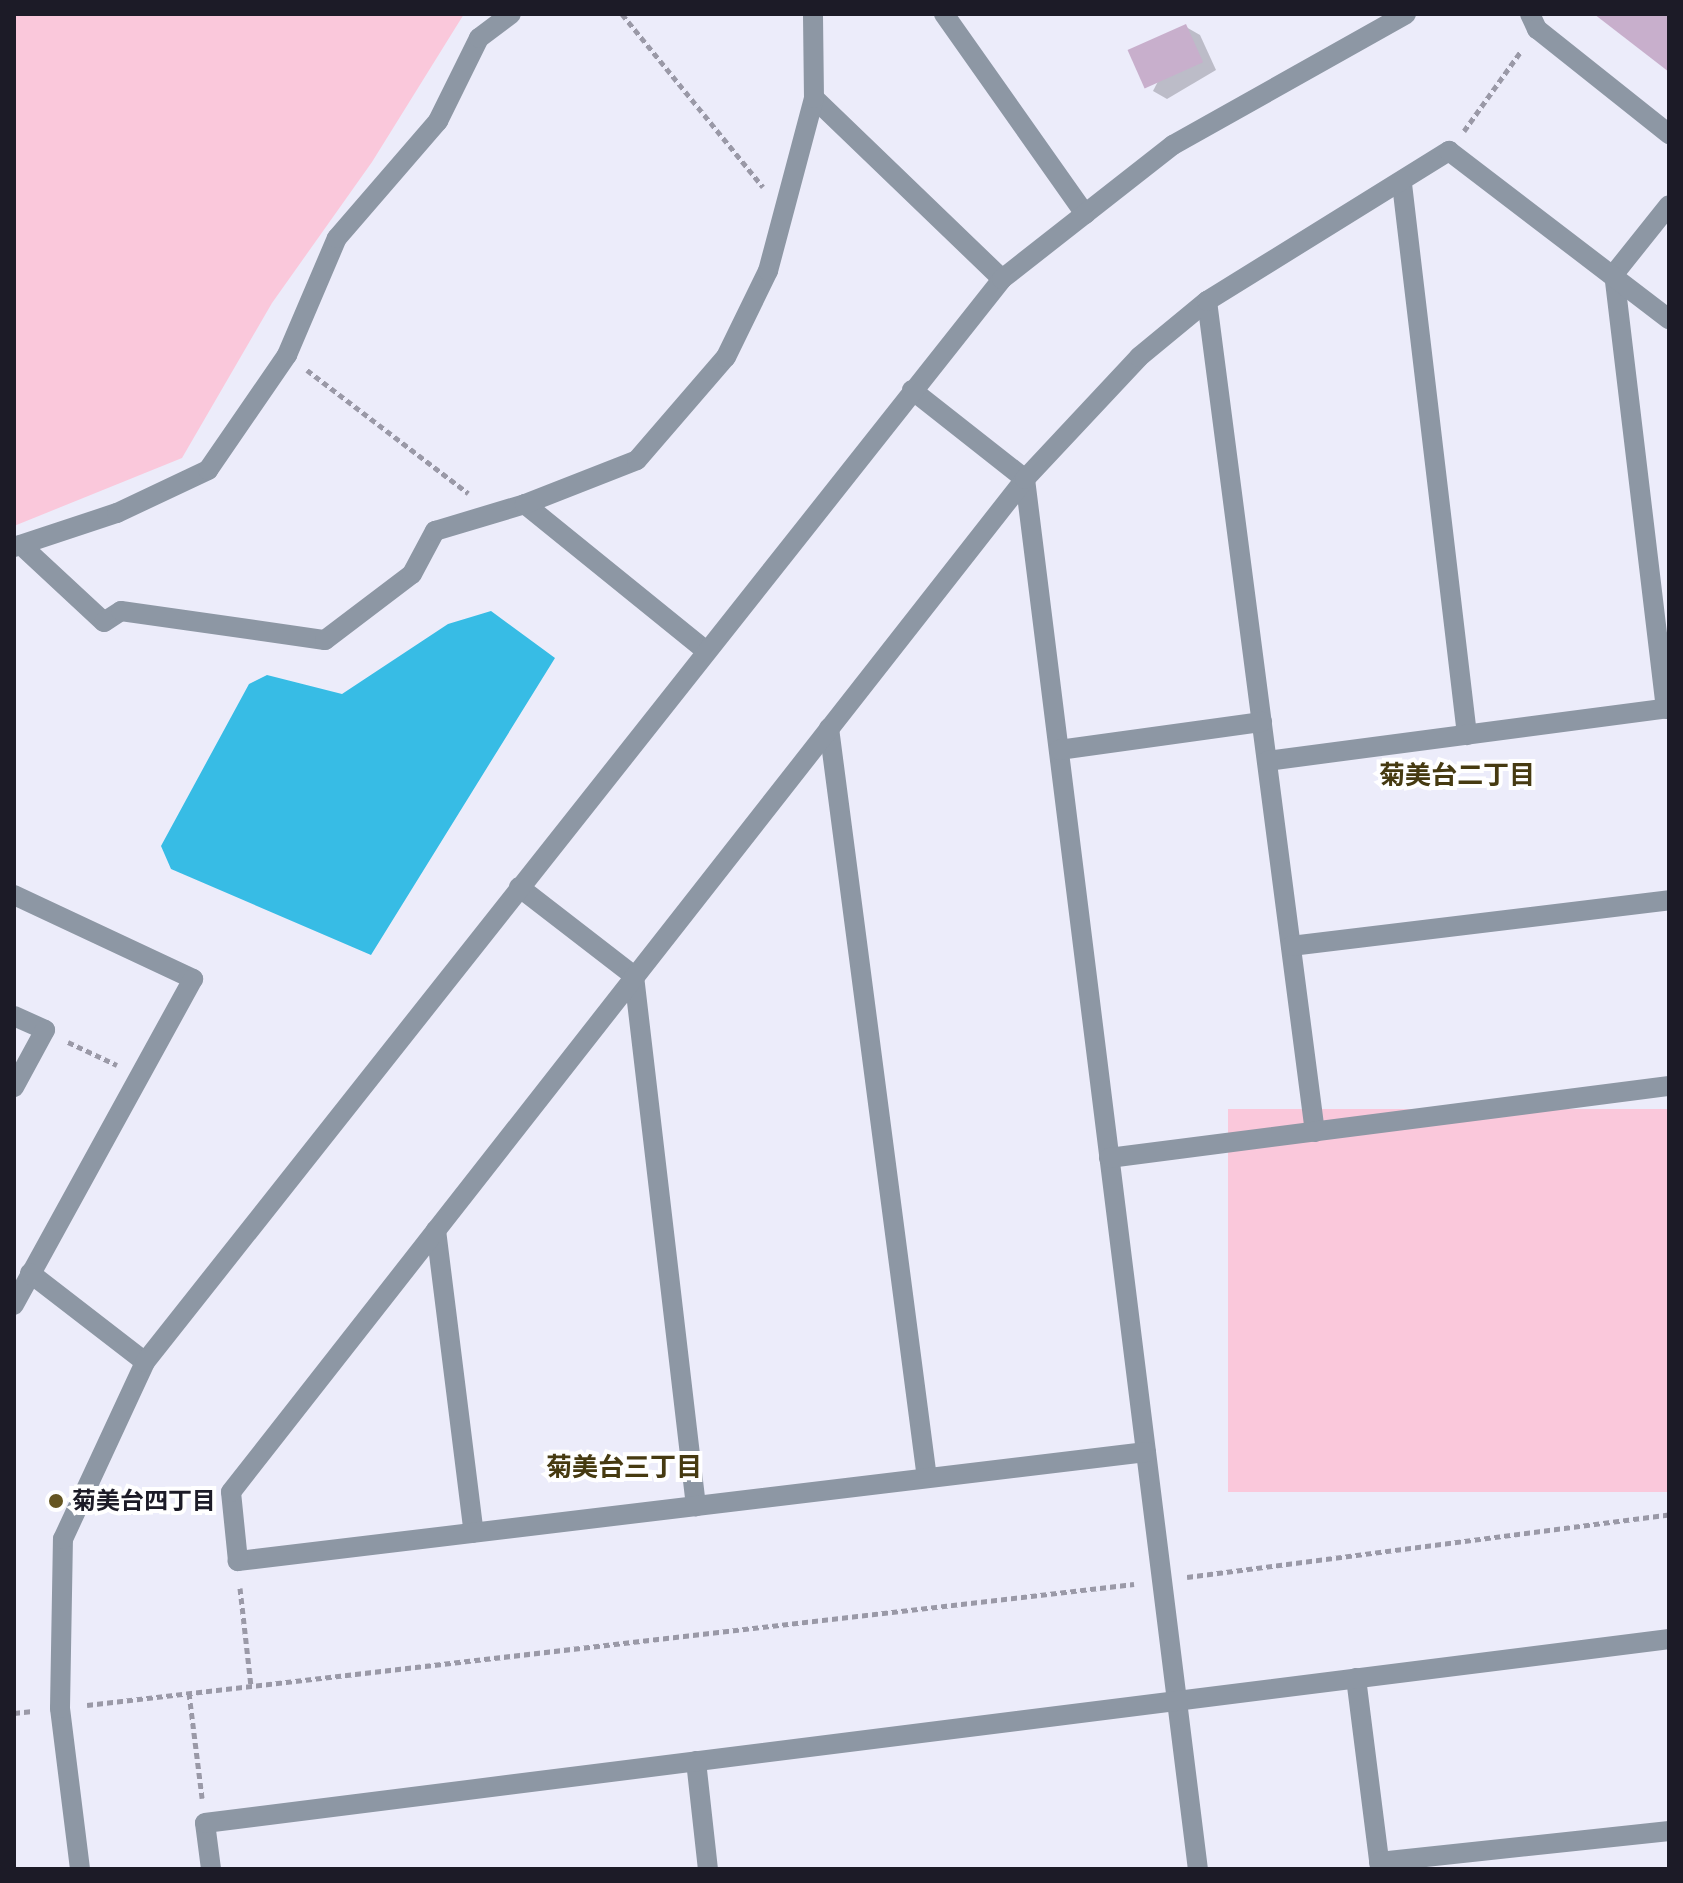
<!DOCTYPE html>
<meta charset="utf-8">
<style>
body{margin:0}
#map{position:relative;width:1683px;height:1883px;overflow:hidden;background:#ececfa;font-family:Cabin,"Noto Sans JP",sans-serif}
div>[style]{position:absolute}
.green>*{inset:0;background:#fac8db;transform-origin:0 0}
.water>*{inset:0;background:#37bce5}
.shadow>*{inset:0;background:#0003}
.building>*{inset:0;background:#c8afcc;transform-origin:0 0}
.path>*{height:5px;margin-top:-2.5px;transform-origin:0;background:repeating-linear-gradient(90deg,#9a99a7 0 6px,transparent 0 10px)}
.minor>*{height:20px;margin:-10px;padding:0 10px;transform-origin:10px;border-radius:10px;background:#8d97a4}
.dots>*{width:22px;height:22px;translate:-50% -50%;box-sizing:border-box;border:4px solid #fff;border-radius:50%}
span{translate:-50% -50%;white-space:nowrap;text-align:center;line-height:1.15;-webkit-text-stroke:8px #fff;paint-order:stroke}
.poi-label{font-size:24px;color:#1c1b27;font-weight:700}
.left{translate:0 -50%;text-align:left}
.neighbourhood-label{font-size:26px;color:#463a11;font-weight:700}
.frame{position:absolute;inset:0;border:16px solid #1c1b27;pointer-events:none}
</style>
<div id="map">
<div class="green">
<div style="clip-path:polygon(14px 14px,464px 14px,372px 162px,272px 303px,182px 458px,14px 526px)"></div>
<div style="left:1667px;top:1109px;width:383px;height:439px;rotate:90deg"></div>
</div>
<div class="water">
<div style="clip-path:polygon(491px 611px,555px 658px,371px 955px,171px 869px,161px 846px,249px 684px,267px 675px,342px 694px,448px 624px)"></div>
</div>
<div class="shadow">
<div style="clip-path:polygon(1186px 27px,1200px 35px,1216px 70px,1167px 99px,1153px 91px)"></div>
</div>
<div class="building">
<div style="clip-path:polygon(1594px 14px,1669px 14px,1669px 72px)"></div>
<div style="left:1186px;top:24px;width:42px;height:64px;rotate:66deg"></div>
</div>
<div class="path">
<div style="left:622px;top:14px;width:223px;rotate:50.8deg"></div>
<div style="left:1464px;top:131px;width:98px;rotate:-54.5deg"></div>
<div style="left:307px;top:370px;width:203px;rotate:37.4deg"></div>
<div style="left:68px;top:1042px;width:54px;rotate:25.1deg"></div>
<div style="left:1187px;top:1577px;width:486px;rotate:-7.4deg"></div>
<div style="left:240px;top:1588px;width:99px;rotate:83.6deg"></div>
<div style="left:189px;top:1693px;width:106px;rotate:82.9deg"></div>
<div style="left:87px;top:1705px;width:1054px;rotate:-6.59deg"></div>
<div style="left:14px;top:1713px;width:19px;rotate:-6deg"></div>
</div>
<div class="minor">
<div style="left:944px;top:14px;width:245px;rotate:54.8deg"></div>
<div style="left:1530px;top:14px;width:17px;rotate:65deg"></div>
<div style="left:1537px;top:29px;width:169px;rotate:38.5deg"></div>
<div style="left:814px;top:98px;width:261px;rotate:43.9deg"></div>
<div style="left:1402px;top:184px;width:555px;rotate:83.27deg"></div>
<div style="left:1207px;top:301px;width:838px;rotate:82.6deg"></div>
<div style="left:912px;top:390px;width:144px;rotate:38.2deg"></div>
<div style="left:1025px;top:479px;width:1401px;rotate:82.91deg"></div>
<div style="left:21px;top:545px;width:113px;rotate:42.9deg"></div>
<div style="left:104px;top:622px;width:20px;rotate:-33deg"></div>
<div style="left:121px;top:611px;width:206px;rotate:8.1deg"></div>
<div style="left:325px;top:640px;width:109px;rotate:-37.2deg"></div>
<div style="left:412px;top:574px;width:49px;rotate:-61.9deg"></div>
<div style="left:435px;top:531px;width:94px;rotate:-16.7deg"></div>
<div style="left:14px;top:547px;width:108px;rotate:-18.3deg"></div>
<div style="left:117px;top:513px;width:101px;rotate:-25.3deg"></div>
<div style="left:208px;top:470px;width:140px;rotate:-55.5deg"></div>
<div style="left:287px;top:355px;width:127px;rotate:-66.9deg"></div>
<div style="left:337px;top:238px;width:155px;rotate:-49.2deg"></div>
<div style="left:438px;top:121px;width:93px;rotate:-63.7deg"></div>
<div style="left:479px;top:38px;width:40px;rotate:-37deg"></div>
<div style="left:705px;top:650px;width:232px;rotate:-141deg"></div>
<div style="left:525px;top:504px;width:120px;rotate:-21.4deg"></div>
<div style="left:637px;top:460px;width:136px;rotate:-49.2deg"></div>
<div style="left:726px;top:357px;width:96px;rotate:-64deg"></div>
<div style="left:768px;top:271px;width:179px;rotate:-75.1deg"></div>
<div style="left:814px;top:98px;width:84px;rotate:-90.7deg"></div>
<div style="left:1666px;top:709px;width:438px;rotate:-96.8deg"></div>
<div style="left:1614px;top:274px;width:88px;rotate:-51.4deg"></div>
<div style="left:829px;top:728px;width:756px;rotate:82.56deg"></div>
<div style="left:1059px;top:750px;width:205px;rotate:-7.9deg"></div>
<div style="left:1267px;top:761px;width:405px;rotate:-7.5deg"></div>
<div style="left:519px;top:887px;width:145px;rotate:37.7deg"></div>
<div style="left:634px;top:976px;width:534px;rotate:83.33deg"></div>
<div style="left:14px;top:895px;width:198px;rotate:25.1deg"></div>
<div style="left:193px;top:979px;width:372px;rotate:118.8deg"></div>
<div style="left:1291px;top:946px;width:381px;rotate:-6.9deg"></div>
<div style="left:14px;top:1016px;width:34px;rotate:24deg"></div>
<div style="left:45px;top:1030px;width:65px;rotate:118.5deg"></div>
<div style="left:1109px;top:1158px;width:565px;rotate:-7.33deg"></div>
<div style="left:436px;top:1230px;width:305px;rotate:82.9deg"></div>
<div style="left:30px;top:1273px;width:145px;rotate:37.7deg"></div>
<div style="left:1146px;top:1452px;width:915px;rotate:173.15deg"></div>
<div style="left:238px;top:1561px;width:69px;rotate:-95.8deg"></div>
<div style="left:231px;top:1492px;width:1287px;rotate:-51.91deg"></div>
<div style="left:1025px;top:479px;width:167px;rotate:-46.9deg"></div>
<div style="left:1139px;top:357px;width:88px;rotate:-39.5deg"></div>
<div style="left:1207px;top:301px;width:285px;rotate:-31.8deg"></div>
<div style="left:1449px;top:151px;width:277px;rotate:37.4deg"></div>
<div style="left:1356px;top:1678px;width:193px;rotate:82.8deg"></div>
<div style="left:696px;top:1761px;width:109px;rotate:83.7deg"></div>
<div style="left:1379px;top:1862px;width:292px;rotate:-6.1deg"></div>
<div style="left:80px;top:1869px;width:162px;rotate:-97.1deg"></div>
<div style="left:60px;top:1708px;width:169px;rotate:-89deg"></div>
<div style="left:63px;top:1539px;width:195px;rotate:-65.1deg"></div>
<div style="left:145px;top:1362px;width:1381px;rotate:-51.64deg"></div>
<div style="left:1002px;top:279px;width:217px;rotate:-38.1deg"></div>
<div style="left:1173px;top:145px;width:267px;rotate:-29.3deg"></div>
<div style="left:211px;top:1869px;width:46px;rotate:-97.4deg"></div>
<div style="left:205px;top:1823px;width:1476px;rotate:-7.16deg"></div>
</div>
<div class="dots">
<div style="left:56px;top:1501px;background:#655522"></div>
</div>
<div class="poi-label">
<span class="left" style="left:72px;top:1501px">菊美台四丁目</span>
</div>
<div class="neighbourhood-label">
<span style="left:1457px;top:776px">菊美台二丁目</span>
<span style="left:624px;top:1468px">菊美台三丁目</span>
</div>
<div class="frame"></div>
</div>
